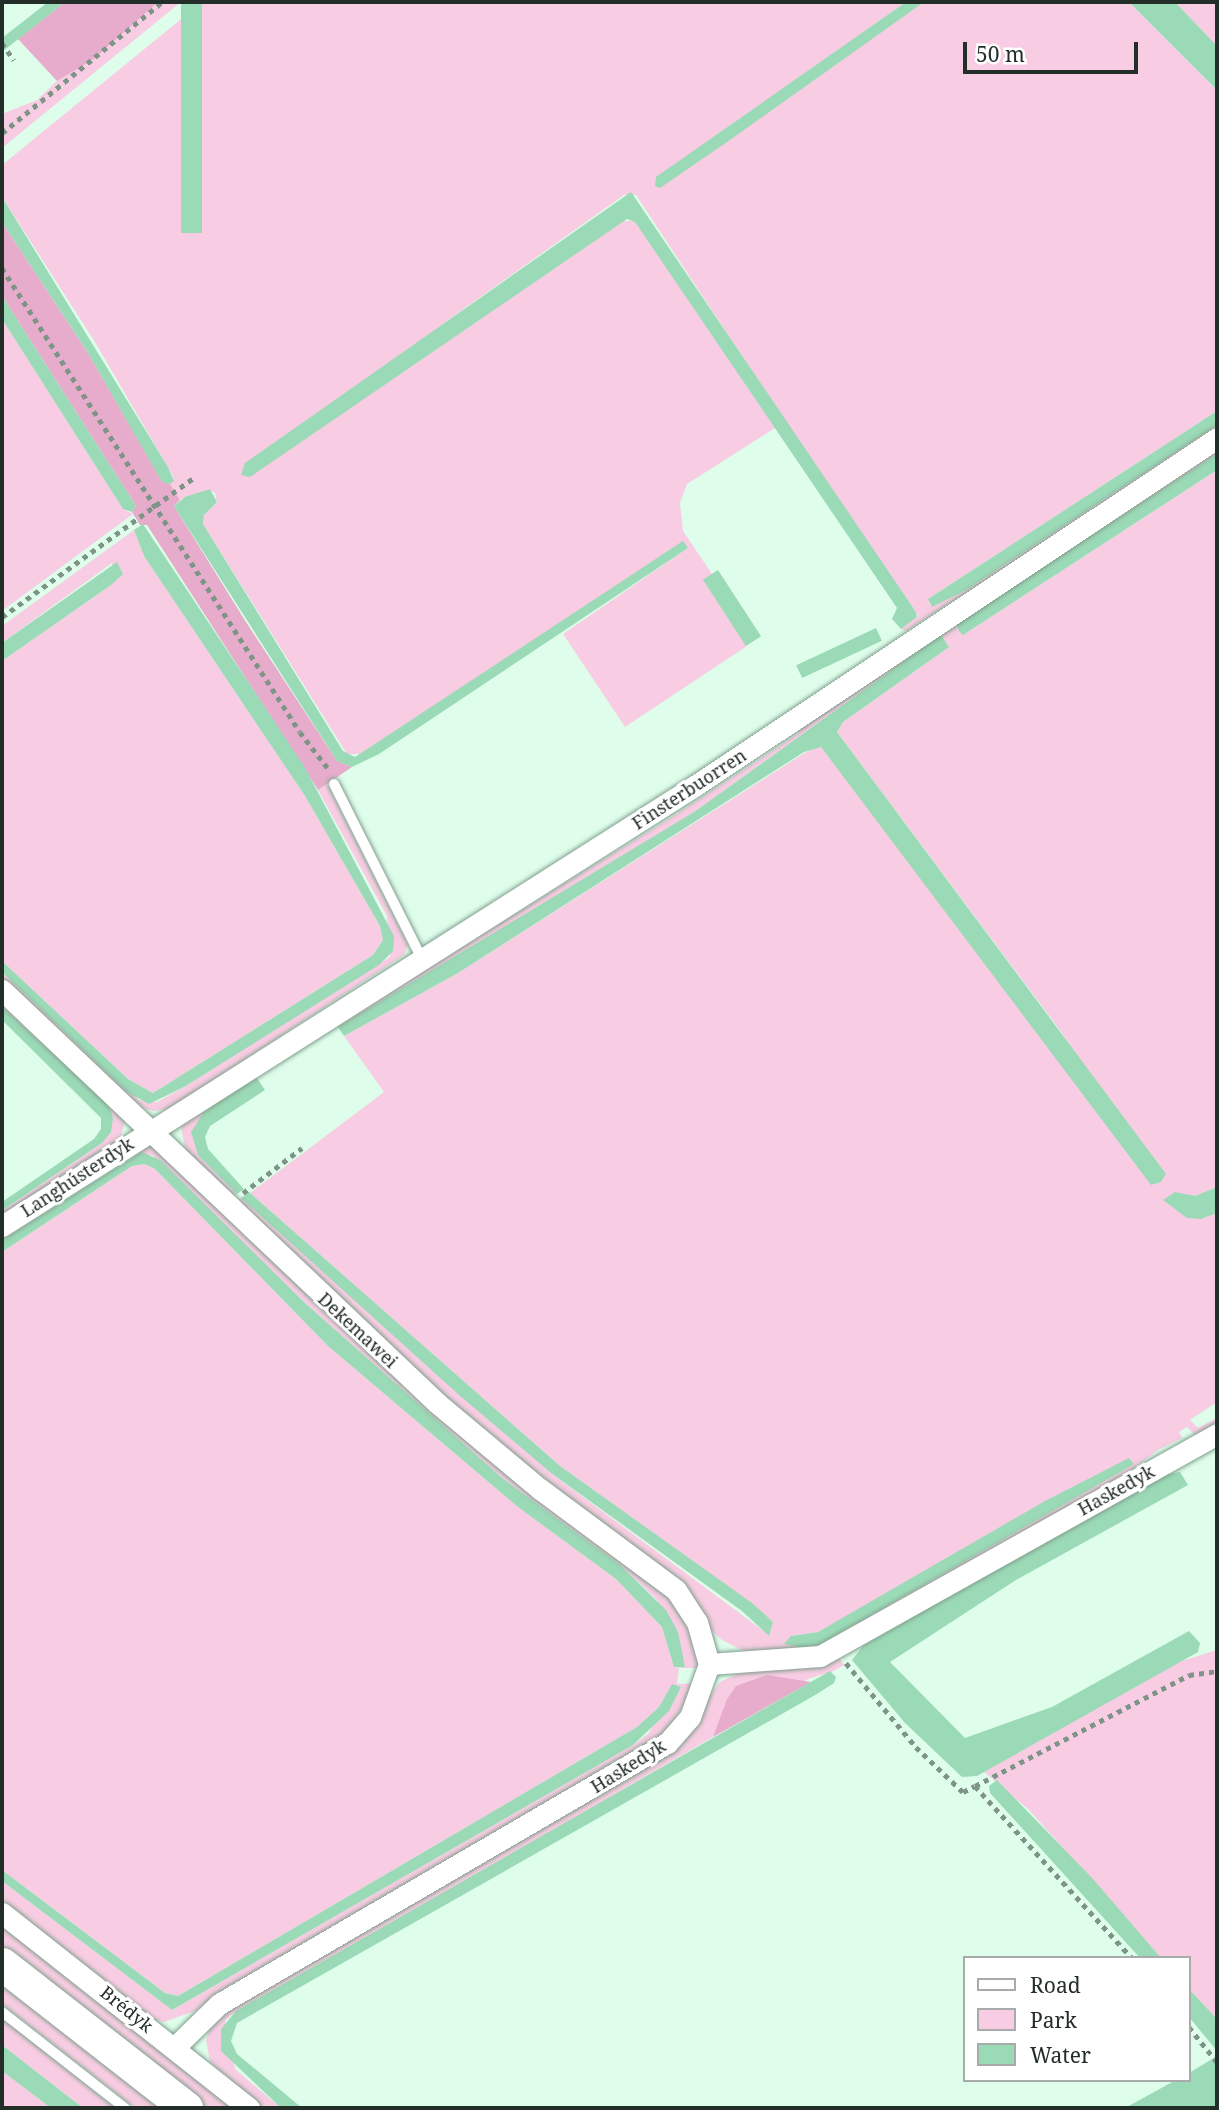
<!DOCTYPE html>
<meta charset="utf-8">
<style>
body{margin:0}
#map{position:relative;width:1219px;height:2110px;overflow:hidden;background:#defeeb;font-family:"Noto Serif",serif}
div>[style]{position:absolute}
.green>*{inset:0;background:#f8cde3}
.forest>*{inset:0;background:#e7accc}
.water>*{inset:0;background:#9bdab7;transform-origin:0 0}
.path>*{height:4.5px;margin-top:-2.25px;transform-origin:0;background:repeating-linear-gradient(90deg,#7e9487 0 5px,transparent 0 10px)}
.roads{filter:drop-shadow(0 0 2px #809e8d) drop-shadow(0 0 2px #809e8d)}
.service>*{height:10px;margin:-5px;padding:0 5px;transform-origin:5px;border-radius:5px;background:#fff}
.minor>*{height:21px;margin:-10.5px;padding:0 10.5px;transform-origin:10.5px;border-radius:10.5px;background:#fff}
.primary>*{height:33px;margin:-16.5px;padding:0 16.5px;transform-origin:16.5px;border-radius:16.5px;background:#fff}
span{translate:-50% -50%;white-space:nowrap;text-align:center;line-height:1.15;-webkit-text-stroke:6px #fff;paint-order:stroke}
.street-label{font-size:18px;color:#222e27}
.frame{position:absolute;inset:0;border:4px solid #222e27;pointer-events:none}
.legend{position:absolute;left:963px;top:1956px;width:228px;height:126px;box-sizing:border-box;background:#fff;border:2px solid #a7aba9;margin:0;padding:9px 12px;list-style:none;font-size:21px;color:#222e27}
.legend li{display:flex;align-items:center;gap:14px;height:35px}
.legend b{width:35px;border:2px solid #a7aba9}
.scale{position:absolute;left:963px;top:42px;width:175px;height:32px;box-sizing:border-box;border:4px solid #222e27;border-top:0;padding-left:9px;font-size:21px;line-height:24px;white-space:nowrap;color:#222e27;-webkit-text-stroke:5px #fff;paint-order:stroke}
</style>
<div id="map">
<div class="green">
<div style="clip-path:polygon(158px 2px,181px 2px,2px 148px,2px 114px,37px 100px,57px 81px,94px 59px)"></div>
<div style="clip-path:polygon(202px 2px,906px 2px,657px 177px,658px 188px,924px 2px,1129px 2px,1217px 90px,1217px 411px,928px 599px,931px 606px,966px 590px,1217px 425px,1217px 432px,906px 631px,901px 629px,918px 616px,912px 606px,840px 505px,636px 195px,624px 195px,437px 328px,620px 221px,635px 221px,775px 428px,687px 484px,680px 503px,683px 531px,712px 574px,704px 581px,747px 646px,625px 727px,563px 634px,688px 548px,683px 542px,363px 754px,347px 754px,203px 524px,204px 515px,217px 502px,215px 493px,210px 490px,180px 500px,170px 484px,173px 476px,95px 342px,2px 197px,2px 165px)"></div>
<div style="clip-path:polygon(1175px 2px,1217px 2px,1217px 46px)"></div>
<div style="clip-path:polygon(2px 319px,123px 509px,133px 514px,2px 611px)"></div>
<div style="clip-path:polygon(evenodd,1217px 443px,1217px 454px,963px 635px,1217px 470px,1217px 1187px,1195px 1196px,1182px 1195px,1201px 1219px,1217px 1213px,1217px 1402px,1190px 1420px,1198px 1428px,1217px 1418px,1217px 1427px,1197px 1437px,1187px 1427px,1179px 1432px,1182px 1438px,1158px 1450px,1103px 1491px,805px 1654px,750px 1654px,722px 1640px,509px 1456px,236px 1202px,241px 1198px,267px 1218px,551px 1473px,769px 1635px,773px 1622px,752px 1604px,560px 1466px,250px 1193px,384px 1092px,344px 1036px,458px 973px,814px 747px,821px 747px,832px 760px,1155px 1186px,1062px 1033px,837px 732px,843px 722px,949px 647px,941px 635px,694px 812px,467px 953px,338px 1027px,333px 1021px,420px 973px,672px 817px,799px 733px,796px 727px,1217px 443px,1129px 1459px,1133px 1464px,821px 1644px,791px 1636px,818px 1632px,1129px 1459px)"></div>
<div style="clip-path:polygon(134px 530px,144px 556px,305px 796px,380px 926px,383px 940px,373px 955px,153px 1093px,128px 1079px,2px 961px,2px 661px,111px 585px,112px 563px,2px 643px,2px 626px)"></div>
<div style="clip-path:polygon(327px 784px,408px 945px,404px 955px,169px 1109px,153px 1111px,137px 1106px,2px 983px,2px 972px,139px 1100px,157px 1102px,184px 1087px,390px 957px,387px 916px,318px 790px)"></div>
<div style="clip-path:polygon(2px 997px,125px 1121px,119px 1142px,9px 1215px,2px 1213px,2px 1206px,5px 1209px,102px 1143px,109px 1106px,2px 1007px)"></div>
<div style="clip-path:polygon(256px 1077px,204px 1112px,198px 1155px,237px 1194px,232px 1198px,185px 1148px,181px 1127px,185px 1117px)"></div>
<div style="clip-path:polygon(153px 1144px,649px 1576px,681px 1608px,698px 1651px,699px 1668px,679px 1668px,677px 1684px,697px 1683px,664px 1737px,195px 2011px,164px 2022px,153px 2019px,2px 1904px,2px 1881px,172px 2010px,633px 1745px,649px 1733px,672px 1684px,659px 1707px,637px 1727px,178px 1996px,165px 1993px,2px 1870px,2px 1252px,132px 1166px,145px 1164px,155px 1169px,328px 1346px,518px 1507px,616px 1579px,662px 1627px,674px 1667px,679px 1668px,657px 1600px,620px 1565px,502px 1478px,305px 1303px,152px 1155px,130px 1156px,2px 1240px,2px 1233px,136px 1145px)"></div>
<div style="clip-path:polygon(1217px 1650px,1217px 2019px,1189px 1989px,1189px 1958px,1161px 1958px,1029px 1810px,984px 1772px,1175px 1663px)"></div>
<div style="clip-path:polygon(837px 1655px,844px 1665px,834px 1671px,808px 1679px,716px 1730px,713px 1737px,572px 1819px,236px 2011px,225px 2021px,235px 2069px,281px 2108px,262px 2108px,210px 2062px,206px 2040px,213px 2019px,669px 1751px,720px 1682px,746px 1670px)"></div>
<div style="clip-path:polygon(2px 1923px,236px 2108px,205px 2108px,2px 1948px)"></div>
<div style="clip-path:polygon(2px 1979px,166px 2108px,135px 2108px,2px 2004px)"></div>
<div style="clip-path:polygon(2px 2019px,37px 2046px,115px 2108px,83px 2108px,2px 2045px)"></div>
<div style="clip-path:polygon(2px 2071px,39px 2099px,51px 2108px,2px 2108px)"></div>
</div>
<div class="forest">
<div style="clip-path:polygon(65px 2px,158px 2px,94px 59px,57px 81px,18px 39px)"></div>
<div style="clip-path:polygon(2px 222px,88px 353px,162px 481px,170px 484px,180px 500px,174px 506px,246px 622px,337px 761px,352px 767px,318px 790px,147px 525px,140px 525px,132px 512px,136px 506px,2px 296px)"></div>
<div style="clip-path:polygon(767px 1675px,811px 1682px,713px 1737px,727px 1699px,736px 1686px)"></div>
</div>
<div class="water">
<div style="clip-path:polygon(48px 2px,65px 2px,2px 52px,2px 38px)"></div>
<div style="left:181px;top:2px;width:21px;height:231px"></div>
<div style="clip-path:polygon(906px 2px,924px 2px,727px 142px,660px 188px,655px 186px,656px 177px)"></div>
<div style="clip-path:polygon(1129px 2px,1175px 2px,1217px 46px,1217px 90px)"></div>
<div style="clip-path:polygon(631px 192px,916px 612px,917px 617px,901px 629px,892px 619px,897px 608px,635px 222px,627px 219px,250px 477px,241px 475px,245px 463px)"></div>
<div style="clip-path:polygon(2px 197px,168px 467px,174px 481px,170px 484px,162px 482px,88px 353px,2px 222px)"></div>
<div style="clip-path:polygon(2px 296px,136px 506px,132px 512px,123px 509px,2px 319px)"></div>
<div style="clip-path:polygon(1217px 411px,1217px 425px,966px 590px,932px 607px,928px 599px)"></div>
<div style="clip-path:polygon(1217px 454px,1217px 470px,963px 635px,959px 631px,956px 623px)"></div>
<div style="clip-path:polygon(210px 489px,217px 502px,204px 515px,203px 524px,343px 751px,355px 757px,683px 541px,688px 548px,379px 754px,352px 767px,337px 761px,174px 506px,185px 497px)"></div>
<div style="clip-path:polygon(143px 524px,304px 766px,394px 936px,393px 951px,379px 965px,184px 1087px,149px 1104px,127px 1092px,2px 972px,2px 961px,128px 1079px,153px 1093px,373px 955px,383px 940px,380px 926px,305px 796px,144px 556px,134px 530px)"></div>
<div style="clip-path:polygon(117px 562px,123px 574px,111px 585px,2px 661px,2px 643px)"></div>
<div style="left:718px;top:570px;width:79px;height:18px;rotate:57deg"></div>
<div style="left:876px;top:628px;width:14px;height:88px;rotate:65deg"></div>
<div style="clip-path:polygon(941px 635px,949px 647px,843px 722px,837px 732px,1166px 1174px,1161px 1182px,1151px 1185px,821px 747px,804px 752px,458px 973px,344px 1036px,338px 1027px,694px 812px)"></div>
<div style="clip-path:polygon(2px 1007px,109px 1106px,113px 1118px,111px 1132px,102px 1143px,4px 1209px,2px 1202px,94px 1139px,101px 1129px,101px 1118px,2px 1020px)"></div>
<div style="clip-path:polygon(256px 1077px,265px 1090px,210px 1126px,205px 1137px,208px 1149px,244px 1189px,237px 1194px,198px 1155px,191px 1132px,204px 1112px)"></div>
<div style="clip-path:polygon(142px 1152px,160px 1160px,305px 1303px,502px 1478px,620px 1565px,666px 1610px,678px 1632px,685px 1667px,674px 1667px,662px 1627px,616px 1579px,518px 1507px,328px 1346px,155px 1169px,145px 1164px,132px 1166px,2px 1252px,2px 1240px)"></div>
<div style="clip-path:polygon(1217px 1187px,1217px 1213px,1201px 1219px,1187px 1218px,1163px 1200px,1175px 1192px,1195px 1196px)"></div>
<div style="clip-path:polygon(249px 1192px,560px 1466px,752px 1603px,773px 1622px,769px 1636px,742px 1611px,551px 1473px,459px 1395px,241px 1198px)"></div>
<div style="clip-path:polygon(1129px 1458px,1134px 1464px,821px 1644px,805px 1648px,784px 1644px,791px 1636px,818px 1632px,1045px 1501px)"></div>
<div style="clip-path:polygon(1180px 1472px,1188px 1485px,1016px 1580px,890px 1662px,965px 1738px,1052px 1707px,1189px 1631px,1200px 1643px,1198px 1652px,977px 1776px,962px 1777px,905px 1723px,852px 1660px,863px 1646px,961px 1589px,1168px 1474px)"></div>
<div style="clip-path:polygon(830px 1671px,836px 1677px,834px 1683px,817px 1694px,237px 2023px,231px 2041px,237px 2054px,302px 2108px,281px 2108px,221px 2051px,221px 2029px,236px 2011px)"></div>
<div style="clip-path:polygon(672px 1684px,681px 1687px,669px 1711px,633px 1745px,172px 2010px,2px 1881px,2px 1870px,165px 1993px,178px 1996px,637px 1727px,659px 1707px)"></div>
<div style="clip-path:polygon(997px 1780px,1093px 1879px,1161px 1958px,1140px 1958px,990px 1793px,989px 1786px)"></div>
<div style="clip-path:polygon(1189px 1989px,1217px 2019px,1217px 2051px,1189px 2017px)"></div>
<div style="clip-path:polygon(2px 2045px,83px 2108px,51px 2108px,2px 2071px)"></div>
<div style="clip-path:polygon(1217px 2056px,1217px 2108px,1125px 2108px,1176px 2080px,1189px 2080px,1189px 2073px)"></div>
</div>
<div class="path">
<div style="left:2px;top:43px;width:21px;rotate:55deg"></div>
<div style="left:2px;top:133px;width:207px;rotate:-39.3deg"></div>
<div style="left:2px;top:268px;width:551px;rotate:57.29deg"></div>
<div style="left:300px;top:732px;width:49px;rotate:52.4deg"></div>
<div style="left:2px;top:617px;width:236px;rotate:-36deg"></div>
<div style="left:243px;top:1193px;width:74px;rotate:-37.3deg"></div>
<div style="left:846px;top:1663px;width:109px;rotate:50.2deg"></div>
<div style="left:916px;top:1747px;width:65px;rotate:43.8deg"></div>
<div style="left:963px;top:1792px;width:13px;rotate:-27deg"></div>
<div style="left:975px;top:1786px;width:233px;rotate:47.6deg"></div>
<div style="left:975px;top:1786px;width:241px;rotate:-27.4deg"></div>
<div style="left:1189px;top:1675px;width:28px;rotate:-8deg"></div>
<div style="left:1189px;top:2027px;width:45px;rotate:51.3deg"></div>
</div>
<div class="roads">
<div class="service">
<div style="left:334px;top:784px;width:194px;rotate:63.3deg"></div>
<div style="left:2px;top:2012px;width:156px;rotate:38deg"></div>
</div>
<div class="minor">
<div style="left:2px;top:990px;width:600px;rotate:43.51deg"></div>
<div style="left:437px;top:1403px;width:134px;rotate:39.9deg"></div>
<div style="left:540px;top:1489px;width:169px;rotate:36.6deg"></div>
<div style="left:676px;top:1590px;width:38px;rotate:57deg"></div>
<div style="left:697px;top:1622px;width:44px;rotate:74.1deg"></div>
<div style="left:709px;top:1664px;width:56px;rotate:109.7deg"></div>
<div style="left:690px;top:1717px;width:35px;rotate:131deg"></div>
<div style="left:667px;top:1743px;width:518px;rotate:149.78deg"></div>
<div style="left:219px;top:2004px;width:62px;rotate:135.7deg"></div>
<div style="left:2px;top:1226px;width:822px;rotate:-32.43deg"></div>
<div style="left:696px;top:785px;width:626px;rotate:-33.66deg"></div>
<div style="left:709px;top:1664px;width:111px;rotate:-4.1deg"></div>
<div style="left:820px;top:1656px;width:455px;rotate:-29.2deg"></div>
<div style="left:2px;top:1913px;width:315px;rotate:38.3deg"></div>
</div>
<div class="primary">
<div style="left:2px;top:1964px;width:234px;rotate:38deg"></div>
</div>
</div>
<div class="street-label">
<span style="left:689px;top:789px;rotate:-33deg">Finsterbuorren</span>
<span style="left:77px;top:1177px;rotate:-33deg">Langhústerdyk</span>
<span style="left:358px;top:1330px;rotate:43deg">Dekemawei</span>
<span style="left:1116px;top:1490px;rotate:-29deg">Haskedyk</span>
<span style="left:628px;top:1766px;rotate:-32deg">Haskedyk</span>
<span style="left:127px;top:2009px;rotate:39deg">Brédyk</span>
</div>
<div class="frame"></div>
<ul class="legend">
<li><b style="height:9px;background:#fff"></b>Road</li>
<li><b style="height:19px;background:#f8cde3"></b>Park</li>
<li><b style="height:19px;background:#9bdab7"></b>Water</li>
</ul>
<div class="scale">50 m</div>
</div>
